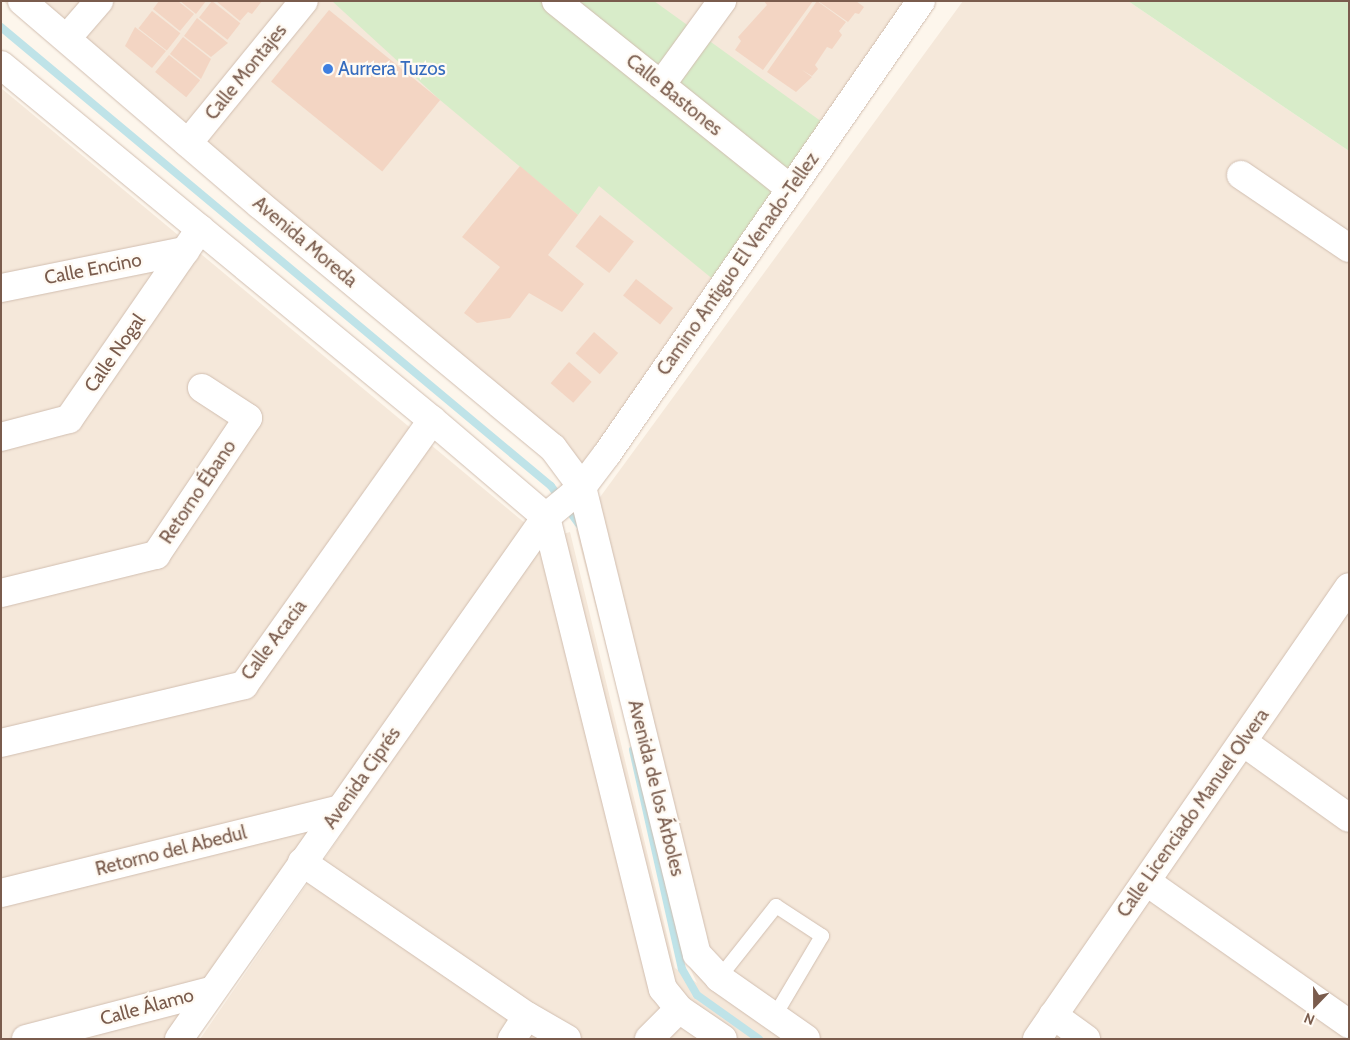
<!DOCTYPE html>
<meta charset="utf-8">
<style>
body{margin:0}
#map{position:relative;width:1350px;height:1040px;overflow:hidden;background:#fdf6ec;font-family:Cabin,sans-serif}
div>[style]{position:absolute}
.residential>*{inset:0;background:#f5e8da}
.green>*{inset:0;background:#d8ecc9}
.stream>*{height:8px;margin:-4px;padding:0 4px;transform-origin:4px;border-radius:4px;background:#bfe3e8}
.building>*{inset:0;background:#f3d5c3;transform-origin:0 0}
.roads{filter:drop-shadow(0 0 1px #d1beb0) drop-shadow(0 0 1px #d1beb0)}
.lane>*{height:14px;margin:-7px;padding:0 7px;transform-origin:7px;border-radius:7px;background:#fff}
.street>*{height:28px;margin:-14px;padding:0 14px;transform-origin:14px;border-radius:14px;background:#fff}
.secondary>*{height:28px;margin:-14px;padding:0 14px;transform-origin:14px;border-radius:14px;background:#fff}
.dots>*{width:14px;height:14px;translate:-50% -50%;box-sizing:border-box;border:2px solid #fffaf3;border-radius:50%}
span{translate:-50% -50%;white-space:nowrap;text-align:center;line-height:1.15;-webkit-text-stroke:4.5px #fffaf3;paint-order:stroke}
.shop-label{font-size:19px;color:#366cbe}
.left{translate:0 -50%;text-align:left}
.street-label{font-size:19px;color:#7a5c4d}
.frame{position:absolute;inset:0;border:2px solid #7a5c4d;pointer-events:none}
.north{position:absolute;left:1290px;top:980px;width:50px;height:50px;-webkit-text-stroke:4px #fffaf3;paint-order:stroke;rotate:202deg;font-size:14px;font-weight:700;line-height:20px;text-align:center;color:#7a5c4d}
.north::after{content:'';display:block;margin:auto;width:18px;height:22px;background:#7a5c4d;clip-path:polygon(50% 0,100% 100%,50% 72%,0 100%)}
</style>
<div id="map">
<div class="residential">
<div style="clip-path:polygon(3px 1px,918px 1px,581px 487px)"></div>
<div style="clip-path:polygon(963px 1px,1128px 1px,1349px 151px,1349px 1039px,200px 1039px,545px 539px,570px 532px,675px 968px,697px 983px,688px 964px,576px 530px)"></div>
<div style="clip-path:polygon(1px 88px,543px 538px,186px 1039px,1px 1039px)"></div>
</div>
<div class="green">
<div style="clip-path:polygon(332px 1px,654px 1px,829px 127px,720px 285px,599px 186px,578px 215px,440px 100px)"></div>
<div style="clip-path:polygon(1128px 1px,1349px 1px,1349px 151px)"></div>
</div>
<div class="stream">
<div style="left:1px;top:27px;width:716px;rotate:39.85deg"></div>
<div style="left:551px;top:486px;width:51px;rotate:53.8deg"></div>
<div style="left:633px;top:750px;width:224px;rotate:77.4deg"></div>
<div style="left:682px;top:969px;width:30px;rotate:60deg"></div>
<div style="left:697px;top:995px;width:76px;rotate:35.4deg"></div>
</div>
<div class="building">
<div style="clip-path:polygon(159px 1px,178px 1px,194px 14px,180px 31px,153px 9px)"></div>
<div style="clip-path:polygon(180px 1px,206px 1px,196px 14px)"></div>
<div style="left:212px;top:1px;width:36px;height:21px;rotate:38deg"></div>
<div style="clip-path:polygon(216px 1px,262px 1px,252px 14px,248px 12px,240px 21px)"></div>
<div style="clip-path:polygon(764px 1px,813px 1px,763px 70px,735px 50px,741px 41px,738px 37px,767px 5px)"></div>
<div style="clip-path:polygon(817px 1px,846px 22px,839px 31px,842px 35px,832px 49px,827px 47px,815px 65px,818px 69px,812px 76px,802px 70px,812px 77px,796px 92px,767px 72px)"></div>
<div style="clip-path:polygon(818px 1px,856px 1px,864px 7px,859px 14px,855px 13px,848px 22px)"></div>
<div style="left:329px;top:10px;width:143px;height:92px;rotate:39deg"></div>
<div style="left:152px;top:11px;width:36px;height:22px;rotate:38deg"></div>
<div style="clip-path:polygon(197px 18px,228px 43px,211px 57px,184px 36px)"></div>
<div style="clip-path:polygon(135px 27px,166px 51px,152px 68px,125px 46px)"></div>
<div style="clip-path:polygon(183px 37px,211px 59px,201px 79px,170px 54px)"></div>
<div style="left:169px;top:55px;width:40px;height:22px;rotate:39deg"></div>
<div style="clip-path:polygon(520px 166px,578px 215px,548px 255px,584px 284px,562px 312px,529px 293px,510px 318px,477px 323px,464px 313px,500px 267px,462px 237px)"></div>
<div style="left:600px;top:215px;width:43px;height:40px;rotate:38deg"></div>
<div style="left:636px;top:279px;width:47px;height:21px;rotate:38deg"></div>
<div style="left:594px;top:332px;width:32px;height:28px;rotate:41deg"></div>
<div style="left:569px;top:362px;width:30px;height:28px;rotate:41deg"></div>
</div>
<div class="roads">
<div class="lane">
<div style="left:719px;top:978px;width:92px;rotate:-51.6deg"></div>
<div style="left:776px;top:906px;width:55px;rotate:33.1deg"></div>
<div style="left:822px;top:936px;width:94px;rotate:120.7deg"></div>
</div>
<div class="street">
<div style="left:556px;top:1px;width:301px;rotate:38.7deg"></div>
<div style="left:67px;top:38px;width:49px;rotate:-49.1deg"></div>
<div style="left:661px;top:85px;width:104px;rotate:-54deg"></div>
<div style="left:188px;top:143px;width:183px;rotate:-50.8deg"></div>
<div style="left:1241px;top:175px;width:130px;rotate:34.1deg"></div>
<div style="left:1px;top:288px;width:188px;rotate:-11.4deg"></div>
<div style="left:1px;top:437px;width:70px;rotate:-14.8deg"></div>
<div style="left:69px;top:419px;width:231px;rotate:-55.4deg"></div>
<div style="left:1px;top:593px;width:160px;rotate:-13.8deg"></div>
<div style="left:156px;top:555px;width:165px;rotate:-56.1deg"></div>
<div style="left:248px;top:418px;width:55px;rotate:-146.9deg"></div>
<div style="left:1243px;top:742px;width:130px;rotate:35.6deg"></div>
<div style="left:1px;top:743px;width:250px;rotate:-13.4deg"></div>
<div style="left:244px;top:685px;width:325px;rotate:-54.6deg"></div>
<div style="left:302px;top:862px;width:273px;rotate:34.4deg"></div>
<div style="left:527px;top:1016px;width:46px;rotate:29.9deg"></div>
<div style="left:1147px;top:882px;width:247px;rotate:35.1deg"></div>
<div style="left:1px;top:893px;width:349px;rotate:-13.9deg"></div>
<div style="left:1053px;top:1015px;width:41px;rotate:36deg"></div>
<div style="left:26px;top:1039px;width:190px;rotate:-14.6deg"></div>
<div style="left:512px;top:1039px;width:27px;rotate:-57deg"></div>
<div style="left:649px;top:1039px;width:42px;rotate:-45deg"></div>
<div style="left:1037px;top:1039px;width:549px;rotate:-55.38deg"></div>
</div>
<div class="secondary">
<div style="left:22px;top:1px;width:312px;rotate:40.6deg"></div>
<div style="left:259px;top:204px;width:382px;rotate:39.7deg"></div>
<div style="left:553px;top:448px;width:49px;rotate:53.4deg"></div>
<div style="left:582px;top:487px;width:481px;rotate:76.2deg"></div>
<div style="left:697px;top:954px;width:33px;rotate:47deg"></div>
<div style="left:719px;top:978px;width:106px;rotate:35deg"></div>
<div style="left:1px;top:65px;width:558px;rotate:39.48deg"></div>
<div style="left:432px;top:420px;width:150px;rotate:40.4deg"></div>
<div style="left:546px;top:517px;width:486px;rotate:76.1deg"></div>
<div style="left:663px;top:989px;width:26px;rotate:51deg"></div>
<div style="left:679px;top:1009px;width:53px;rotate:34.3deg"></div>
<div style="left:179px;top:1039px;width:638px;rotate:-54.89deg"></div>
<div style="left:546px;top:517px;width:47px;rotate:-39.8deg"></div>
<div style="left:582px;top:487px;width:41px;rotate:-52.9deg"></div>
<div style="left:607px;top:454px;width:551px;rotate:-55.27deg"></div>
</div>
</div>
<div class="dots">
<div style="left:328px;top:69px;background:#3f7fe0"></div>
</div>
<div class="shop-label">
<span class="left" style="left:338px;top:69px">Aurrera Tuzos</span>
</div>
<div class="street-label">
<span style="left:246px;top:72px;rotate:-51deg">Calle Montajes</span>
<span style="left:674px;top:95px;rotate:39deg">Calle Bastones</span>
<span style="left:305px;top:242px;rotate:40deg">Avenida Moreda</span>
<span style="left:738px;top:264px;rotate:-55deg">Camino Antiguo El Venado-Tellez</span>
<span style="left:93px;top:269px;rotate:-11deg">Calle Encino</span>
<span style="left:115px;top:353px;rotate:-55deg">Calle Nogal</span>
<span style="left:198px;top:492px;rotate:-56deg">Retorno Ébano</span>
<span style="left:274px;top:640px;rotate:-53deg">Calle Acacia</span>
<span style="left:362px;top:778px;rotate:-55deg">Avenida Ciprés</span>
<span style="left:656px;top:788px;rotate:76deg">Avenida de los Árboles</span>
<span style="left:1193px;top:813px;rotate:-55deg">Calle Licenciado Manuel Olvera</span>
<span style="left:171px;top:851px;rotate:-14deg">Retorno del Abedul</span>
<span style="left:147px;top:1007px;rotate:-15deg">Calle Álamo</span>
</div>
<div class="frame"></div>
<div class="north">N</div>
</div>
